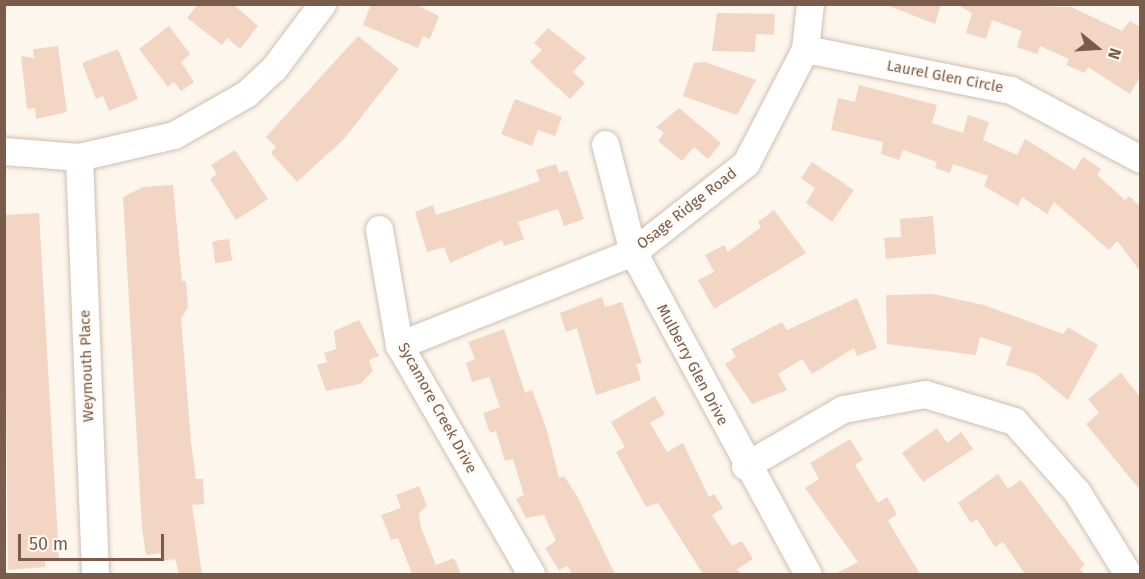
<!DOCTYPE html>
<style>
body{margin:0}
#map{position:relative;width:1145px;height:579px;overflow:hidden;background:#fdf6ec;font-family:"Fira Sans",sans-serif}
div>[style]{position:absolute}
.building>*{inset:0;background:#f3d5c3;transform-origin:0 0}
.roads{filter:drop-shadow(0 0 2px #d1beb0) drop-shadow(0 0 2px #d1beb0)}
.minor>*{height:27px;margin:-13.5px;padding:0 13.5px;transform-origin:13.5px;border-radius:13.5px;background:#fff}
span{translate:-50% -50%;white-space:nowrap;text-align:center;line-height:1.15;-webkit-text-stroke:4.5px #fffaf3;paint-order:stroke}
.street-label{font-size:15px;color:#7a5c4d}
.frame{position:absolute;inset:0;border:6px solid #7a5c4d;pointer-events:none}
.north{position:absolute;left:1067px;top:18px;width:60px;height:60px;-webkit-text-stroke:4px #fffaf3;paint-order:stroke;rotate:108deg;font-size:16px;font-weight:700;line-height:24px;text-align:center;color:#7a5c4d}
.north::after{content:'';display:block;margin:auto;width:21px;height:27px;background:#7a5c4d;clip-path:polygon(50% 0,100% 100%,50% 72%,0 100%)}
.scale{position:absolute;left:18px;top:534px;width:146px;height:27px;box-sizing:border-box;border:3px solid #7a5c4d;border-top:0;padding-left:8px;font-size:18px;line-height:21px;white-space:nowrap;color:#7a5c4d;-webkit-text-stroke:4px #fffaf3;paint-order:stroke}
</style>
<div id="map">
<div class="building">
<div style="clip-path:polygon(198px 4px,233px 4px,258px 26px,240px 49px,227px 38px,222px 45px,187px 18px)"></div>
<div style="clip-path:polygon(371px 4px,415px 4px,439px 16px,430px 39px,423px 36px,418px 48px,363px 25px)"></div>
<div style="clip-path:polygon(884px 4px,941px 4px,935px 24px)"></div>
<div style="clip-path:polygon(956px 4px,1071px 7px,1122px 31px,1130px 21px,1140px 27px,1140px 77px,1130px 94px,1088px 67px,1085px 73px,1066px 65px,1069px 59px,1040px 46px,1037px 54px,1017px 47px,1022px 31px,992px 20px,986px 39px,966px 33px,972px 13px)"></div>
<div style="clip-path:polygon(717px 13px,775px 14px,774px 35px,756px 34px,755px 52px,712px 51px)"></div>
<div style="clip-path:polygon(169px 26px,190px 54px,181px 62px,194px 82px,181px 91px,174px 82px,168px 87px,139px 49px)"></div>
<div style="clip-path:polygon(548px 28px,586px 58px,573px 72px,585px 83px,570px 99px,530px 62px,542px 50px,534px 43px)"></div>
<div style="clip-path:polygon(358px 36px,399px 69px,343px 140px,297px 182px,271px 153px,276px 147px,266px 137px)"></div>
<div style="clip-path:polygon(58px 46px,67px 112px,36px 119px,35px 108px,27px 109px,21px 56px,34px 58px,33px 49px)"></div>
<div style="clip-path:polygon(118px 49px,138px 99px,109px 111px,103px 96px,96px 99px,82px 63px)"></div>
<div style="clip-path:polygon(705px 62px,756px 80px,737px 115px,683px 96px,694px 63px)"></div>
<div style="clip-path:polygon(859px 85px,937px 105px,932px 123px,963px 133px,968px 115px,989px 122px,983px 140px,1017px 155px,1025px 139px,1075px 170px,1083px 157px,1101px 169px,1097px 175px,1125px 200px,1129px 196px,1140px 206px,1140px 271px,1117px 241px,1109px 250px,1054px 202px,1047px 214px,1022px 197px,1018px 206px,984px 186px,988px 176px,953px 164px,950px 173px,935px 168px,937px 162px,903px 150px,899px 160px,881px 154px,883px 142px,831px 130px,838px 98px,855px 102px)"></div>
<div style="clip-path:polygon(515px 99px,562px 117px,555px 136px,538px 130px,532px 146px,501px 134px)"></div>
<div style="clip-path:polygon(679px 108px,721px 143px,708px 159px,694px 147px,682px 161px,658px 141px,664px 133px,656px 127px)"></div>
<div style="clip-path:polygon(235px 150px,268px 199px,236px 220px,210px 179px,217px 174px,211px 165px)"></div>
<div style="clip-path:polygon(812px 162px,854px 190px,832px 222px,806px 203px,815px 188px,801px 178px)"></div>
<div style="clip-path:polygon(556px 164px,559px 173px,567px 170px,584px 219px,564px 226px,558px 209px,518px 222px,524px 239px,504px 246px,502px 240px,450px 263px,444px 247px,427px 252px,415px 212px,433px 205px,436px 215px,508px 192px,540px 181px,536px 170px)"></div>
<div style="clip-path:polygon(173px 185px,182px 281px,186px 281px,188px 307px,181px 318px,191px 442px,196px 479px,203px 479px,204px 504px,192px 505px,202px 574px,179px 574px,175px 559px,162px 561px,160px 553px,146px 555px,142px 528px,123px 197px,143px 187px)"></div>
<div style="clip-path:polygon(774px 210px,806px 253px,714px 309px,698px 280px,714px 272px,705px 255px,724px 245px,728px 252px,761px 227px,758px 222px)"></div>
<div style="clip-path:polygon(39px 213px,59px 558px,45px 559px,45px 567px,8px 570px,4px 215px)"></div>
<div style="clip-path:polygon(933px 216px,936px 254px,886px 259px,884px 238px,901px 237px,900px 219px)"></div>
<div style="left:229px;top:239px;width:22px;height:17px;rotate:82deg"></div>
<div style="clip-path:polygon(933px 294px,984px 305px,1063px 334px,1068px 327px,1098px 345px,1068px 400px,1036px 374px,1006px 365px,1012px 347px,980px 337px,976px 355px,887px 344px,886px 295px)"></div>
<div style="clip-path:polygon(602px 297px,605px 307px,622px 302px,642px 363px,636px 364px,641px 380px,596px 395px,577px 328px,566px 332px,560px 313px)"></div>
<div style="clip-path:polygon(857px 298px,877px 348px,857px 356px,854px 348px,812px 374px,802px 359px,778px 374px,787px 390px,752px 404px,725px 364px,736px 357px,731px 349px,782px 322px,787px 330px)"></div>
<div style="clip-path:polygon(359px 320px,379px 356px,369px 360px,373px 371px,360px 384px,326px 391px,317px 365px,327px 362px,324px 353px,336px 349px,334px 331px)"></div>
<div style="clip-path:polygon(504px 329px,525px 393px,532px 390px,546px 427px,559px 478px,564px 476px,577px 496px,615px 574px,572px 574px,567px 566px,559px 570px,545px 548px,556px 541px,544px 515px,526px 518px,516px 499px,524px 495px,513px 459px,505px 461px,496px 431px,490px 433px,483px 413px,500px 407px,489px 377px,472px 382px,466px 363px,475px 359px,468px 342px)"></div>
<div style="clip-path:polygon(1121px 373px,1140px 397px,1140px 490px,1086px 424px,1099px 413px,1088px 399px)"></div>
<div style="clip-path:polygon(655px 396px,665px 414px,650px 423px,667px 452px,683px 443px,709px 497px,714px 494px,723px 508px,712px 515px,732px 546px,742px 541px,753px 559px,737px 569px,741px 574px,703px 574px,658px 503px,646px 507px,616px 452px,625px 447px,611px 422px)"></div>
<div style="clip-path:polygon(937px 428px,947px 443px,961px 432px,973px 449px,923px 482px,902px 453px)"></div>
<div style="clip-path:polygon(850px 439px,863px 460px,855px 465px,878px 503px,887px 497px,897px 514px,888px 521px,920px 574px,835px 574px,858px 562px,805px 488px,819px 479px,810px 463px)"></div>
<div style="clip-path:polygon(998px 474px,1008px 489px,1021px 480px,1085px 565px,1080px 569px,1084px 574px,1025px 574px,1003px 542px,995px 547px,977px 519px,971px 523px,958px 503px)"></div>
<div style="clip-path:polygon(419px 486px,427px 506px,419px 513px,421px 528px,436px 565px,454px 558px,461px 574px,412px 574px,398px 538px,391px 540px,381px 515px,401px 508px,396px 495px)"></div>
</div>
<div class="roads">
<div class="minor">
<div style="left:805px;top:49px;width:210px;rotate:11.3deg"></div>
<div style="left:1011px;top:90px;width:146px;rotate:28.1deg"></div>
<div style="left:605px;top:144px;width:112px;rotate:75.5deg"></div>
<div style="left:633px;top:252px;width:366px;rotate:61.5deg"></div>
<div style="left:4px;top:151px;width:75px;rotate:4.6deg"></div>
<div style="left:79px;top:157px;width:98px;rotate:-13deg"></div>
<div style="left:174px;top:135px;width:83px;rotate:-29.7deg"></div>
<div style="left:246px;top:94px;width:38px;rotate:-43deg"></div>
<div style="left:274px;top:68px;width:80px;rotate:-53.1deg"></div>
<div style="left:79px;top:157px;width:417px;rotate:87.8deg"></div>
<div style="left:379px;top:229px;width:118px;rotate:80.2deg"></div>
<div style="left:399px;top:345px;width:264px;rotate:60deg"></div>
<div style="left:399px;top:345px;width:252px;rotate:-21.7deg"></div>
<div style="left:633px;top:252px;width:144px;rotate:-38.2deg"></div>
<div style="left:746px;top:163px;width:128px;rotate:-62.6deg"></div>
<div style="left:805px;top:49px;width:45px;rotate:-83.7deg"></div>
<div style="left:745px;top:466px;width:113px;rotate:-30.2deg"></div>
<div style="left:843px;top:409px;width:83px;rotate:-10.4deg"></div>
<div style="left:925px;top:394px;width:93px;rotate:16.9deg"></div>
<div style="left:1014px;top:421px;width:95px;rotate:48.4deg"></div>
<div style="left:1077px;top:492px;width:97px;rotate:58.1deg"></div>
</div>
</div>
<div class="street-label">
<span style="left:945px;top:77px;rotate:11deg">Laurel Glen Circle</span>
<span style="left:687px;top:209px;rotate:-38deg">Osage Ridge Road</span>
<span style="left:692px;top:365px;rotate:62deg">Mulberry Glen Drive</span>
<span style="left:87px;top:366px;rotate:-92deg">Weymouth Place</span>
<span style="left:437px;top:408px;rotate:61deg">Sycamore Creek Drive</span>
</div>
<div class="frame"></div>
<div class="north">N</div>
<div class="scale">50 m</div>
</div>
